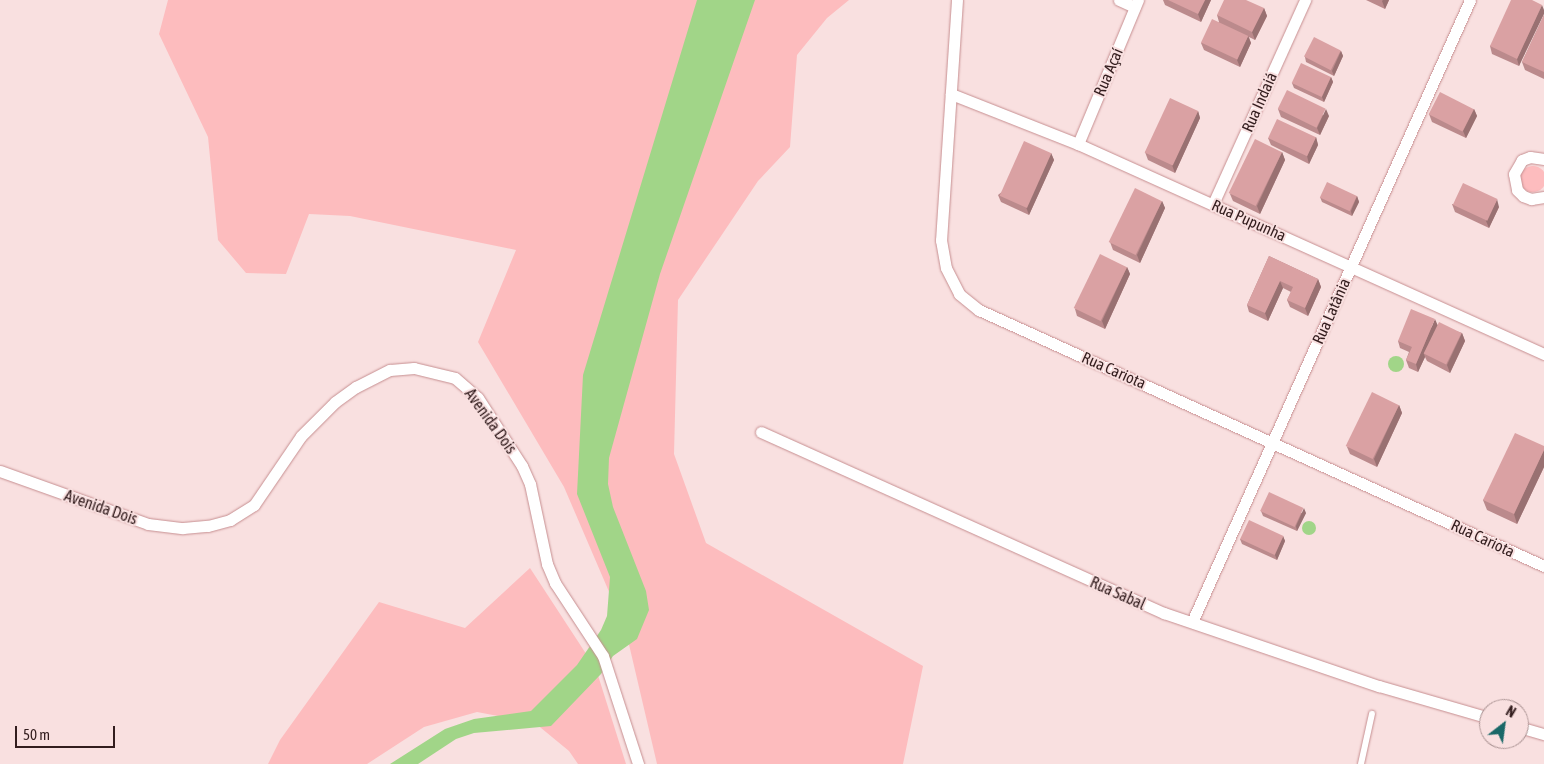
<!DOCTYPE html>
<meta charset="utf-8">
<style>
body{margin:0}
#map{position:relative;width:1544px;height:764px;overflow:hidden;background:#f9e0e0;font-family:"Asap Condensed",sans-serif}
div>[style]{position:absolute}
.green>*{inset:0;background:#fdbcbe}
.round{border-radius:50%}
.water>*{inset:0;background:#a1d588}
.roads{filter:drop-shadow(0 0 1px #c68e90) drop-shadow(0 0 1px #c68e90)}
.lane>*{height:5.5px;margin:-2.75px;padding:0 2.75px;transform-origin:2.75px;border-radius:2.75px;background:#fff}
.street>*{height:11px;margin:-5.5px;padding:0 5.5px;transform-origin:5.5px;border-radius:5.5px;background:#fff}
.wall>*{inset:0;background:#bb8a8c}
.shaded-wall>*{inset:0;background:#997172}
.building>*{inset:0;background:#daa1a3;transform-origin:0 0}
span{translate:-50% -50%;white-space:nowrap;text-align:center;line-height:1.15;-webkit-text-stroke:4px #f9e0e0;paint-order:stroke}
.street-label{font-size:16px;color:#331d1e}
.north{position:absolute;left:1479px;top:699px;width:50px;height:50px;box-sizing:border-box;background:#f9e0e0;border:1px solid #aa9292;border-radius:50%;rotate:30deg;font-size:14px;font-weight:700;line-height:20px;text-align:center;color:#331d1e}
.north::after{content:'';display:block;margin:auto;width:18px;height:22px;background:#1a6868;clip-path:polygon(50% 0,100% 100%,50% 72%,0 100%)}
.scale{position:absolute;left:15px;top:726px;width:100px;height:22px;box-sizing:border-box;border:2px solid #331d1e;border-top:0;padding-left:6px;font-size:15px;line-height:18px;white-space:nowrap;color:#331d1e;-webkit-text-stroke:4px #f9e0e0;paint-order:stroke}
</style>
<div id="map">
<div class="green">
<div style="clip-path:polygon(168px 0,849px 0,827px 18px,797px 55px,790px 147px,758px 181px,678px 300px,674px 454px,706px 543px,923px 666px,903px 764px,657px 764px,627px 636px,607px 587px,564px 487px,478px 342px,516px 250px,350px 216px,309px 214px,286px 274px,246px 273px,218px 240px,208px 137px,159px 34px)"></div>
<div class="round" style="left:1520px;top:166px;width:26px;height:26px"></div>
<div style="clip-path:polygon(530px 568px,596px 669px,626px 764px,578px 764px,569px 751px,535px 723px,477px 712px,424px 727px,367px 764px,268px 764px,280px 740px,379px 602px,465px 628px)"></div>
</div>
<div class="water">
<div style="clip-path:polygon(697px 0,755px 0,660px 274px,609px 458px,608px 484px,613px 507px,646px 591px,649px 610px,637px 639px,613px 656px,601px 674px,551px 726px,474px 733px,456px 739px,418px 764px,390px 764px,445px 729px,474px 719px,531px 711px,577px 665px,601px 630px,607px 616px,610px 577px,577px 494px,583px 375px)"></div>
<div class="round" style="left:1388px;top:356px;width:16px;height:16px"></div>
<div class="round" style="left:1302px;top:521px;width:14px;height:14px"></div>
</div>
<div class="roads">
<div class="lane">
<div style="left:1361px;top:764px;width:51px;rotate:-77.6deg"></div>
</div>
<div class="street">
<div style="left:957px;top:0;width:241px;rotate:93.8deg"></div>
<div style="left:941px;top:240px;width:28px;rotate:80deg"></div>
<div style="left:946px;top:268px;width:29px;rotate:63deg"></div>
<div style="left:959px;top:294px;width:26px;rotate:39deg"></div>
<div style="left:979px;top:310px;width:620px;rotate:24.38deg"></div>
<div style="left:1119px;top:0;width:17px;rotate:24deg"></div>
<div style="left:951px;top:94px;width:136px;rotate:21.5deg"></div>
<div style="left:1078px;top:144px;width:511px;rotate:24.26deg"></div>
<div style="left:1078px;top:144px;width:156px;rotate:-67.4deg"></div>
<div style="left:1544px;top:159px;width:14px;rotate:-172deg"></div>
<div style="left:1530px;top:157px;width:9px;rotate:159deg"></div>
<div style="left:1522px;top:160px;width:16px;rotate:120deg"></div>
<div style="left:1514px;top:174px;width:16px;rotate:79deg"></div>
<div style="left:1517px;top:190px;width:8px;rotate:45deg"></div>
<div style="left:1523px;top:196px;width:9px;rotate:21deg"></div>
<div style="left:1531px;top:199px;width:13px;rotate:-9deg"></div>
<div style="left:1213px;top:204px;width:224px;rotate:-65.7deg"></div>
<div style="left:761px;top:432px;width:442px;rotate:24.2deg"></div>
<div style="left:1164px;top:613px;width:227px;rotate:18.8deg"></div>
<div style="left:1379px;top:686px;width:115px;rotate:16.2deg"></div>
<div style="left:0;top:471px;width:157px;rotate:19.7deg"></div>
<div style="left:148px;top:524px;width:35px;rotate:7deg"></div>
<div style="left:183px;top:528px;width:25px;rotate:-5deg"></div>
<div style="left:208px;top:526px;width:23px;rotate:-15deg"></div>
<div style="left:230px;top:520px;width:28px;rotate:-32deg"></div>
<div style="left:254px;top:505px;width:83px;rotate:-55.7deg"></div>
<div style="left:301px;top:436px;width:48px;rotate:-45deg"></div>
<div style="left:335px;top:402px;width:26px;rotate:-36deg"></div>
<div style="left:356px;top:387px;width:38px;rotate:-27deg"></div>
<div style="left:390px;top:370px;width:24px;rotate:-5deg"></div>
<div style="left:414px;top:368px;width:42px;rotate:13.7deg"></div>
<div style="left:455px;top:378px;width:30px;rotate:41deg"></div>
<div style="left:478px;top:398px;width:81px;rotate:57.1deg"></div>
<div style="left:522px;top:466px;width:20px;rotate:66deg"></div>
<div style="left:530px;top:484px;width:82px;rotate:78deg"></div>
<div style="left:547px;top:564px;width:21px;rotate:67deg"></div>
<div style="left:555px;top:583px;width:87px;rotate:56.7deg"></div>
<div style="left:603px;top:656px;width:114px;rotate:72deg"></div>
<div style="left:1192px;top:622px;width:681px;rotate:-65.92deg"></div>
<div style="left:1519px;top:727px;width:26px;rotate:16deg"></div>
</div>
</div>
<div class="wall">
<div style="clip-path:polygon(1163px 0,1211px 0,1201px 22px,1165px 5px)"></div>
<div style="clip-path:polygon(1366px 0,1389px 0,1385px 9px)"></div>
<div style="clip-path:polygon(1542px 5px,1519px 66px,1492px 54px,1490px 46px)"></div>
<div style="clip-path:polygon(1264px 8px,1267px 16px,1255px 40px,1249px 37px,1251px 43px,1240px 67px,1204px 50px,1201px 43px,1219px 22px,1217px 15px)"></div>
<div style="clip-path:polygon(1544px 15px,1544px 79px,1525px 70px,1522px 62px)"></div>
<div style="clip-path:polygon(1341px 51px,1343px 56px,1334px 76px,1306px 62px,1305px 57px)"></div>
<div style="clip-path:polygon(1331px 77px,1333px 82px,1324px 102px,1294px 88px,1292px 83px)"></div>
<div style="clip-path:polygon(1278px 109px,1329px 116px,1320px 135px,1281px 117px)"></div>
<div style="clip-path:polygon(1474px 109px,1477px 116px,1466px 138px,1432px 122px,1429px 114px)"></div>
<div style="clip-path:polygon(1198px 111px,1200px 118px,1175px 173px,1148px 160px,1145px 152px)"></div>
<div style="clip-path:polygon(1316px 137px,1318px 145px,1309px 164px,1271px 145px,1268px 138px)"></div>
<div style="clip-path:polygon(1282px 152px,1285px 160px,1260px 214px,1233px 201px,1230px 194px)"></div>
<div style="clip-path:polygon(1051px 153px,1054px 160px,1029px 215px,1001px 202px,998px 195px)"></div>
<div style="clip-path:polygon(1357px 196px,1359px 202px,1352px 216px,1322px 202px,1320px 197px)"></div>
<div style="clip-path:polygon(1162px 201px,1165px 208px,1140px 263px,1113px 250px,1110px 242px)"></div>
<div style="clip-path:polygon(1452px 204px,1499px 207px,1489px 228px,1455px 212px)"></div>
<div style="clip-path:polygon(1269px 256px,1318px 279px,1321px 287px,1308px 316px,1290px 307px,1287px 300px,1291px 292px,1283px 288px,1268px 321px,1249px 312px,1247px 305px)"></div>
<div style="clip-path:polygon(1127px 267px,1130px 274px,1105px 329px,1077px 316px,1075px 309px)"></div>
<div style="clip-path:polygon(1437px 325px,1462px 333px,1465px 341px,1450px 373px,1427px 361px,1425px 357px,1418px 372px,1409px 368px,1406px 360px,1409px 352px,1400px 348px,1398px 341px)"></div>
<div style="clip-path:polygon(1399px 405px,1402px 413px,1377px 467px,1350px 454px,1347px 447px)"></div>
<div style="clip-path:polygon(1544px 446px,1544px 467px,1517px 524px,1487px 510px,1483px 500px)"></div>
<div style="clip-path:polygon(1261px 511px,1306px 513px,1297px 531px,1263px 516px)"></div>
<div style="clip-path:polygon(1283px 536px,1285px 541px,1277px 560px,1242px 544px,1240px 539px)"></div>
</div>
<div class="shaded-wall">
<div style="clip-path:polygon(1205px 0,1211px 0,1201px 22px,1198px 14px)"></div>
<div style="clip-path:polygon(1383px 0,1389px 0,1385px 9px,1382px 1px)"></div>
<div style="clip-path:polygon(1542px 5px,1544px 10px,1544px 14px,1519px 66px,1517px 59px)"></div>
<div style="clip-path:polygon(1264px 8px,1267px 16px,1255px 40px,1252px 32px)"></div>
<div style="clip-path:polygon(1248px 36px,1251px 43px,1240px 67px,1237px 60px)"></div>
<div style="clip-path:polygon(1341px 51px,1343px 56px,1334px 76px,1332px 71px)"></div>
<div style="clip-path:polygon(1331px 77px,1333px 82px,1324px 102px,1322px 97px)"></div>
<div style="clip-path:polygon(1326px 109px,1329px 116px,1320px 135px,1317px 128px)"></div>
<div style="clip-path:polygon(1474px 109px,1477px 116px,1466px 138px,1463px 131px)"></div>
<div style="clip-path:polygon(1198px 111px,1200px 118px,1175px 173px,1172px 165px)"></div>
<div style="clip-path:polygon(1316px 137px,1318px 145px,1309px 164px,1307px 156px)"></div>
<div style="clip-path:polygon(1282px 152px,1285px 160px,1260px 214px,1257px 206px)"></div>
<div style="clip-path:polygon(1051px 153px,1054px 160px,1029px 215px,1026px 207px)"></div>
<div style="clip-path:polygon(1357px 196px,1359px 202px,1352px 216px,1351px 211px)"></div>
<div style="clip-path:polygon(1497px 199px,1499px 207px,1489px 228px,1486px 221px)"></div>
<div style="clip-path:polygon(1162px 201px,1165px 208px,1140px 263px,1137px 255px)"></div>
<div style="clip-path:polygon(1127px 267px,1130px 274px,1105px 329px,1102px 321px)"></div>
<div style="clip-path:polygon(1318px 279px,1321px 287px,1308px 316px,1305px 308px)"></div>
<div style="clip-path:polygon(1280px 281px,1283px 288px,1268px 321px,1265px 313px)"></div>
<div style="clip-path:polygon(1435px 319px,1438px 326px,1424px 354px,1425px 357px,1418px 372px,1416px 364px)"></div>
<div style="clip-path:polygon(1462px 333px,1465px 341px,1450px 373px,1447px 365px)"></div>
<div style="clip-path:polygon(1399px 405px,1402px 413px,1377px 467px,1374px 459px)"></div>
<div style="clip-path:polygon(1544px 450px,1544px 467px,1517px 524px,1514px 514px)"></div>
<div style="clip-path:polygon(1304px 508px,1306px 513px,1297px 531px,1296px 526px)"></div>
<div style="clip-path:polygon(1283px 536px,1285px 541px,1277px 560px,1275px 555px)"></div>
</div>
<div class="building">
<div style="clip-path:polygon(1168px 0,1205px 0,1198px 14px)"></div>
<div style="clip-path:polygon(1224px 0,1246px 0,1264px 8px,1252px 32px,1217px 15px)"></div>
<div style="clip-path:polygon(1511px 0,1532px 0,1542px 5px,1517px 59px,1490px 46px)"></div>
<div style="clip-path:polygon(1544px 15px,1544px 72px,1522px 62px)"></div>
<div style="left:1212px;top:19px;width:40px;height:26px;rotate:25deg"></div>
<div style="left:1314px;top:37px;width:30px;height:22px;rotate:27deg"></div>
<div style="left:1301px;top:63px;width:33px;height:22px;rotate:25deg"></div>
<div style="left:1287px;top:90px;width:43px;height:21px;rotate:26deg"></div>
<div style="left:1440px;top:92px;width:38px;height:25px;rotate:27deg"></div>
<div style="left:1170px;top:98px;width:31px;height:60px;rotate:25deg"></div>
<div style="left:1277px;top:119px;width:43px;height:21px;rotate:25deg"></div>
<div style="left:1255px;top:139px;width:30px;height:60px;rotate:26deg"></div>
<div style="left:1024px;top:141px;width:30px;height:60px;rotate:24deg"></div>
<div style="left:1327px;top:182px;width:33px;height:17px;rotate:25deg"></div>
<div style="left:1463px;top:183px;width:38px;height:24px;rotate:25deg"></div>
<div style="left:1135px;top:188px;width:30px;height:60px;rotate:26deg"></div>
<div style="left:1100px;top:254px;width:30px;height:60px;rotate:26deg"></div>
<div style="clip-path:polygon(1269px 256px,1318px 279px,1305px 308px,1287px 300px,1293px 287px,1280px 281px,1265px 313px,1247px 305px)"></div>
<div style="clip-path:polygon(1411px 309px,1435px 319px,1416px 364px,1406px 360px,1412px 347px,1398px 341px)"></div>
<div style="left:1439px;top:322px;width:25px;height:35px;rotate:26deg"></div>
<div style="left:1372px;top:392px;width:30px;height:60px;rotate:26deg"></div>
<div style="clip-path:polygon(1515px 433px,1544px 446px,1544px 450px,1514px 514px,1483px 500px)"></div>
<div style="left:1269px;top:492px;width:38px;height:21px;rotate:25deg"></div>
<div style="left:1249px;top:520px;width:38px;height:21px;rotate:25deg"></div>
</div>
<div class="street-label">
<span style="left:1108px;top:72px;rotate:-67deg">Rua Açaí</span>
<span style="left:1259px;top:102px;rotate:-66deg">Rua Indaiá</span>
<span style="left:1249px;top:220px;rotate:24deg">Rua Pupunha</span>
<span style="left:1331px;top:311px;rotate:-66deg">Rua Latânia</span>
<span style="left:1114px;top:370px;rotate:24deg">Rua Cariota</span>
<span style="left:491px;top:421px;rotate:54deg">Avenida Dois</span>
<span style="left:101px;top:507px;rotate:19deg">Avenida Dois</span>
<span style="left:1483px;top:538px;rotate:25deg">Rua Cariota</span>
<span style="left:1118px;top:593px;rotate:24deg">Rua Sabal</span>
</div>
<div class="north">N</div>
<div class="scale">50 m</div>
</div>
